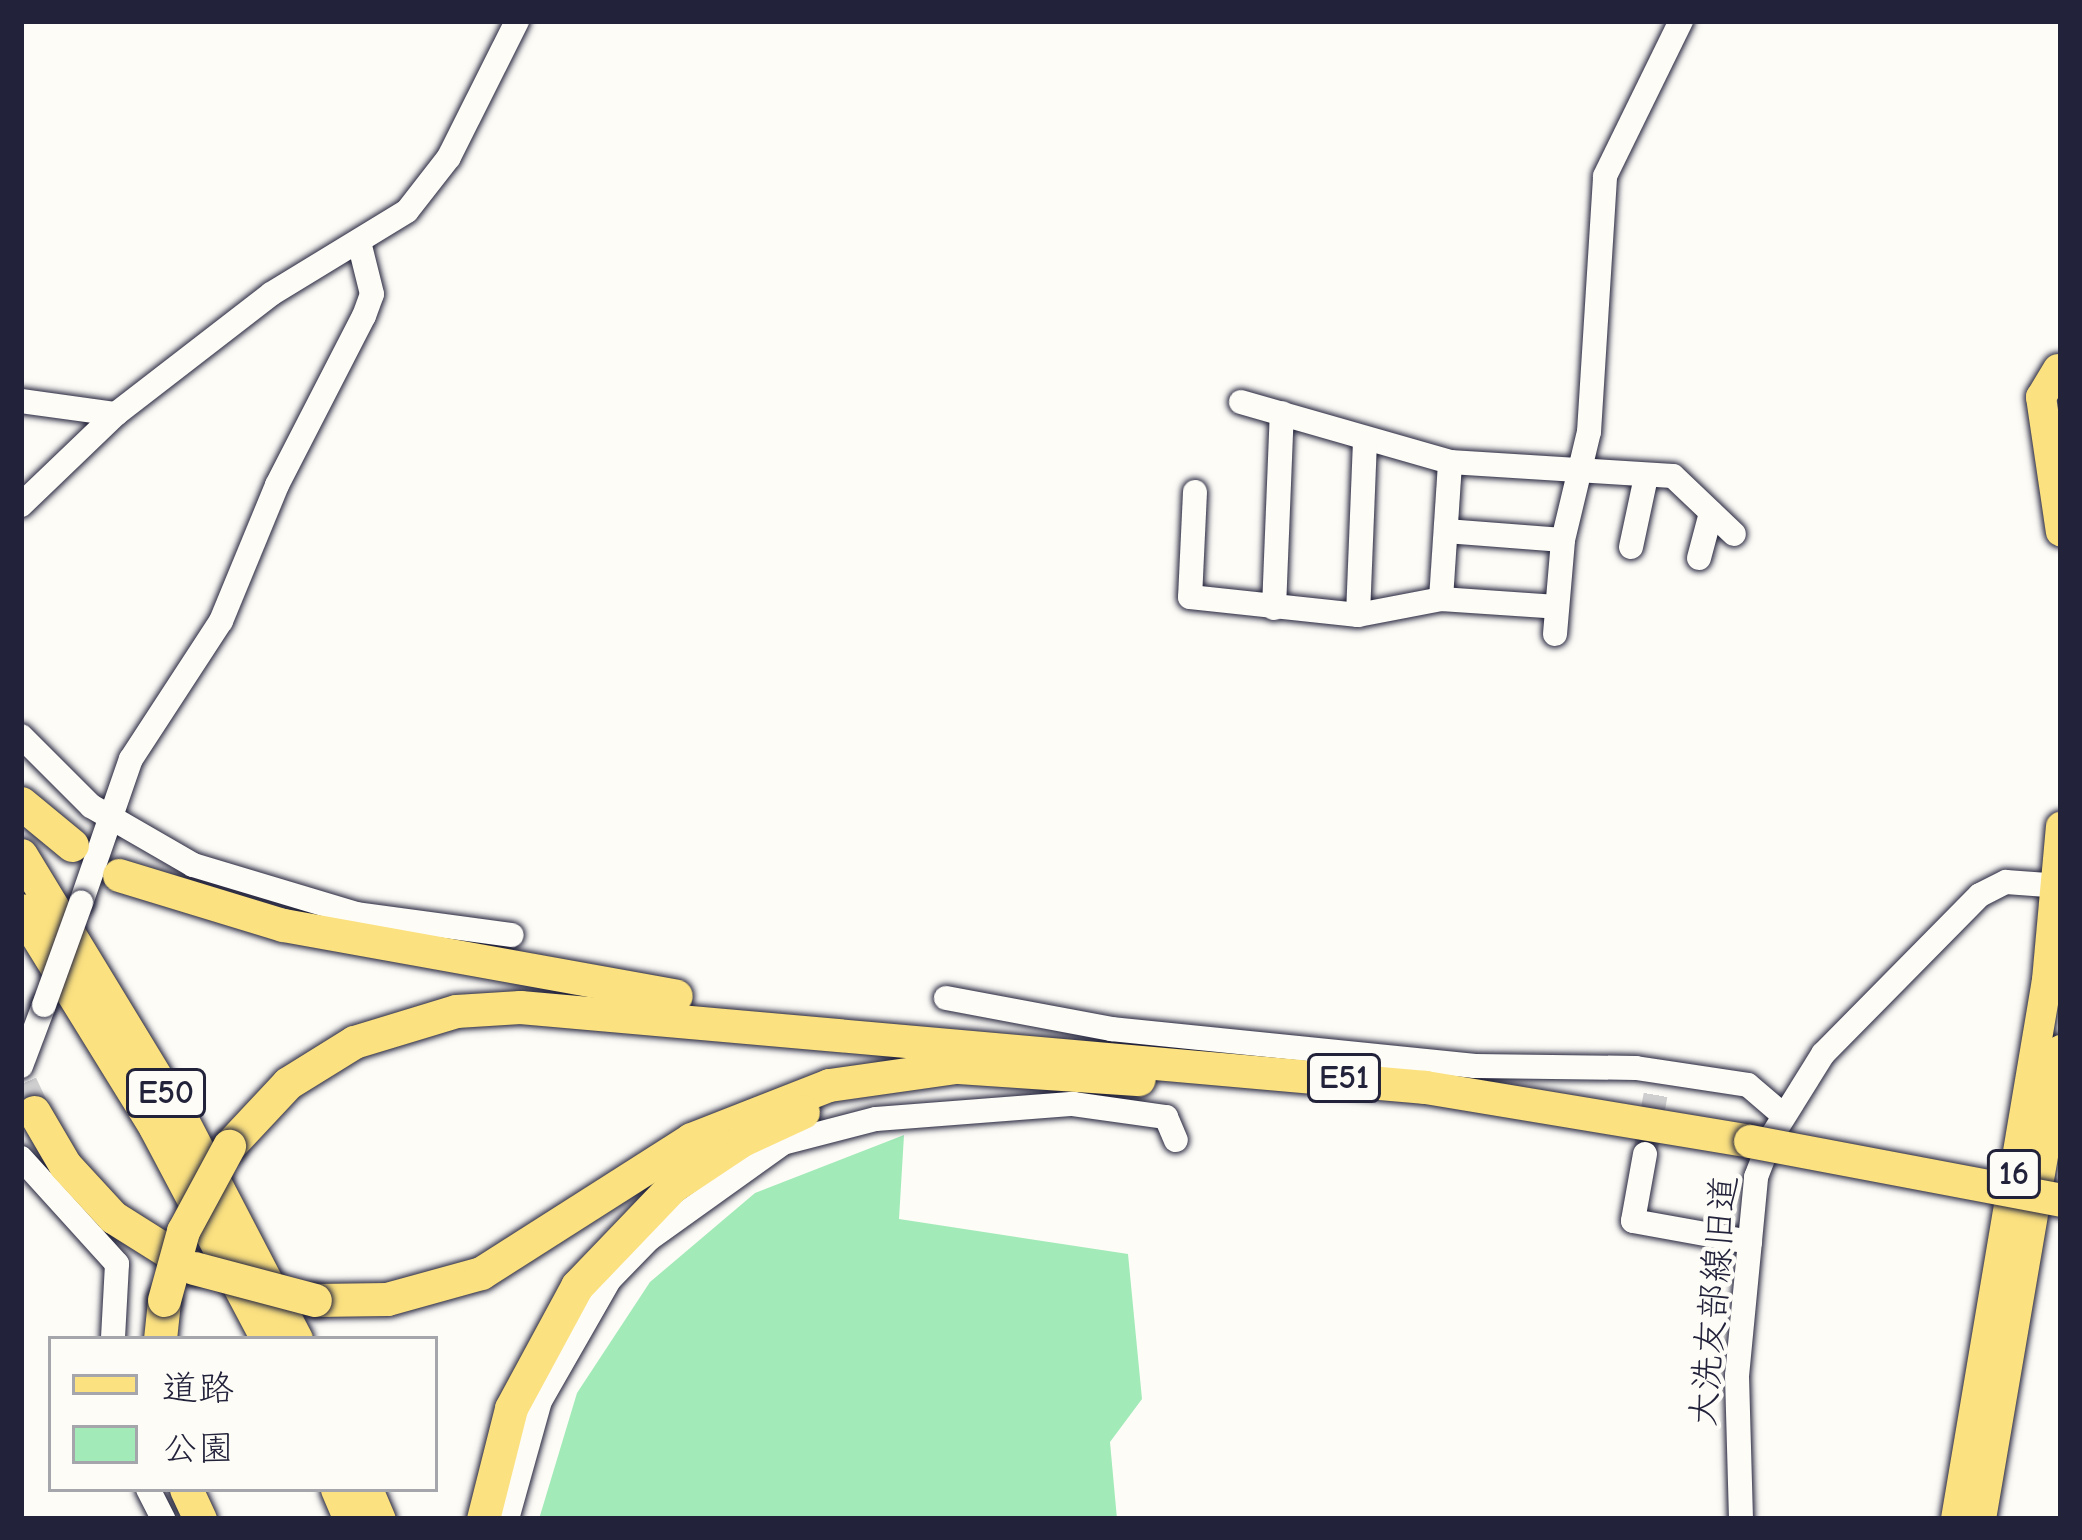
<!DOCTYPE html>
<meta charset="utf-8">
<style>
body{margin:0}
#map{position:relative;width:2082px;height:1540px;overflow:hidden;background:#fdfcf7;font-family:"Comic Neue","Klee One",sans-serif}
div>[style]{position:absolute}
.green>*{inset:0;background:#a2eab8}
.minor-tunnel>*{height:24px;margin-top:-12px;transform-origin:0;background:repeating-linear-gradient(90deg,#d1d0d1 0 24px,transparent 0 36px)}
.highway-tunnel>*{height:33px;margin-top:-16.5px;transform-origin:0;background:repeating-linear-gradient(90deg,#d1d0d1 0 33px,transparent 0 49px)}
.roads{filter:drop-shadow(0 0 3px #22223b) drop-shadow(0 0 3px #22223b)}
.minor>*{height:24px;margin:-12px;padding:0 12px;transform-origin:12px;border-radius:12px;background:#fdfcf7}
.major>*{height:30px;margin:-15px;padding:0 15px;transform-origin:15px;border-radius:15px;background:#fbe180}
.highway>*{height:33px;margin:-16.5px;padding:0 16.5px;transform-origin:16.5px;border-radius:16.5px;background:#fbe180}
.bridges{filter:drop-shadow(0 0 3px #22223b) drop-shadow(0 0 3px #22223b)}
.minor-bridge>*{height:24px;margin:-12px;padding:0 12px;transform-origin:12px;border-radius:12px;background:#fdfcf7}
.highway-bridge>*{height:33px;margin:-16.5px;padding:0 16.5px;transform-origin:16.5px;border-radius:16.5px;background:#fbe180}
span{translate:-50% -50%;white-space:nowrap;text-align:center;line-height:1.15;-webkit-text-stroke:9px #fdfcf7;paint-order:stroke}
.shield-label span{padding:3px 9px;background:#fdfcf7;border:3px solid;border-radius:9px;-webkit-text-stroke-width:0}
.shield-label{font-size:33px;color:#22223b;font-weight:700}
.street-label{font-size:36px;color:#22223b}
.frame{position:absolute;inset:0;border:24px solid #22223b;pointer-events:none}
.legend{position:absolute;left:48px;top:1336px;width:390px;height:156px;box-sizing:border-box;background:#fdfcf7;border:3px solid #a5a5ac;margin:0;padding:15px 21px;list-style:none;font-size:36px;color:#22223b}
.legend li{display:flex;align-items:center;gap:24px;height:60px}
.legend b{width:60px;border:3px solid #a5a5ac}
</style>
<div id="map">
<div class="green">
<div style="clip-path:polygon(904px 1135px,899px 1219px,1128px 1254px,1142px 1399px,1110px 1442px,1117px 1519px,539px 1519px,577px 1393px,650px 1282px,755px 1193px)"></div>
</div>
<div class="minor-tunnel">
<div style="left:1645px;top:1154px;width:63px;rotate:-79.9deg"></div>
</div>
<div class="highway-tunnel">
<div style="left:21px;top:1084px;width:31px;rotate:65deg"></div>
</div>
<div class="roads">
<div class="minor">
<div style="left:21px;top:401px;width:96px;rotate:7.8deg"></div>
<div style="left:1241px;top:402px;width:217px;rotate:16deg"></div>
<div style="left:1450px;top:462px;width:223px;rotate:3.6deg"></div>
<div style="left:1673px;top:476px;width:84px;rotate:43.6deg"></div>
<div style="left:1195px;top:492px;width:105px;rotate:92.7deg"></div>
<div style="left:1190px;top:597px;width:169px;rotate:6.1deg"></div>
<div style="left:1358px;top:615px;width:85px;rotate:-10.9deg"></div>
<div style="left:1441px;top:599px;width:116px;rotate:3.9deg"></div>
<div style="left:21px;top:505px;width:132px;rotate:-43.8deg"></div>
<div style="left:116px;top:414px;width:196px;rotate:-37.7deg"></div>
<div style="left:271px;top:294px;width:159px;rotate:-31.4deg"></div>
<div style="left:407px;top:211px;width:68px;rotate:-52.1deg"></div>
<div style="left:449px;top:157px;width:152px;rotate:-63.4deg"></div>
<div style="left:1446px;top:531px;width:117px;rotate:4.4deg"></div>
<div style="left:1631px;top:547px;width:72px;rotate:-77.9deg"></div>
<div style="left:1699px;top:558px;width:47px;rotate:-75.1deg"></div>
<div style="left:1441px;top:599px;width:137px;rotate:-86.2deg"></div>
<div style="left:1274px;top:608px;width:195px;rotate:-87.7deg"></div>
<div style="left:1358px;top:615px;width:175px;rotate:-87.7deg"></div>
<div style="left:1555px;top:634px;width:94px;rotate:-85.1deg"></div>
<div style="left:1563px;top:540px;width:111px;rotate:-76.5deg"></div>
<div style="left:1589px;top:432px;width:256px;rotate:-86.4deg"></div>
<div style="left:1605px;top:176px;width:173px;rotate:-63.9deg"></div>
<div style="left:21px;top:736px;width:99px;rotate:45deg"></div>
<div style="left:91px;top:806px;width:118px;rotate:30deg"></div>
<div style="left:193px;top:865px;width:170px;rotate:16.7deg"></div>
<div style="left:356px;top:914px;width:157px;rotate:7.7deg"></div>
<div style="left:81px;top:903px;width:152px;rotate:-70.9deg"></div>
<div style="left:131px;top:759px;width:165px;rotate:-56.9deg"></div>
<div style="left:221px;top:621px;width:147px;rotate:-67.6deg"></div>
<div style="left:277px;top:485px;width:190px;rotate:-62.8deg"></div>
<div style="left:364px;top:316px;width:23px;rotate:-70deg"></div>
<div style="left:372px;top:294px;width:49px;rotate:-104deg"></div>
<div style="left:946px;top:998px;width:168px;rotate:10.6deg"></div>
<div style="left:1111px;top:1029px;width:366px;rotate:5.8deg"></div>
<div style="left:1475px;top:1066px;width:161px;rotate:0.7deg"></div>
<div style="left:1636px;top:1068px;width:113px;rotate:8.6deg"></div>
<div style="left:1748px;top:1085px;width:46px;rotate:40.6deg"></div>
<div style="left:21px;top:1066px;width:65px;rotate:-69.3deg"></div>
<div style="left:1645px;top:1154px;width:68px;rotate:100.2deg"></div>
<div style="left:1633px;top:1221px;width:119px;rotate:10.2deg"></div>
<div style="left:21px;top:1158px;width:143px;rotate:47.8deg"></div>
<div style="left:117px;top:1264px;width:75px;rotate:93.1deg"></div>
<div style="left:148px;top:1489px;width:34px;rotate:63deg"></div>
<div style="left:507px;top:1519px;width:123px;rotate:-74.4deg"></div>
<div style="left:540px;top:1401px;width:141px;rotate:-60.2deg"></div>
<div style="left:610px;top:1279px;width:56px;rotate:-45.7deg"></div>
<div style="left:649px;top:1239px;width:165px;rotate:-35.6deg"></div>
<div style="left:783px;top:1143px;width:96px;rotate:-14.5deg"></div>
<div style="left:876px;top:1119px;width:198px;rotate:-4.4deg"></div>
<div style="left:1073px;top:1104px;width:94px;rotate:8deg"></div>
<div style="left:1166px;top:1117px;width:25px;rotate:67deg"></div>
<div style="left:1741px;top:1519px;width:143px;rotate:-91.6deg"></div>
<div style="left:1737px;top:1376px;width:200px;rotate:-84.5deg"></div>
<div style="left:1756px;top:1177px;width:44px;rotate:-68.7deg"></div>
<div style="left:1772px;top:1136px;width:97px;rotate:-58.1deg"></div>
<div style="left:1823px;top:1054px;width:223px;rotate:-45.4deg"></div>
<div style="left:1980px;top:895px;width:29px;rotate:-27deg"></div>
<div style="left:2006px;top:882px;width:55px;rotate:4.2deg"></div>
</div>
<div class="major">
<div style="left:2058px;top:369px;width:33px;rotate:121deg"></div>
<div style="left:2041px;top:397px;width:136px;rotate:81.6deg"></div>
<div style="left:1956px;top:1519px;width:547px;rotate:-80.42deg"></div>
<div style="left:2047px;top:980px;width:154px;rotate:-84.8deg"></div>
<div style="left:1981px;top:1519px;width:476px;rotate:-80.3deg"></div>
</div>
<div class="highway">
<div style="left:21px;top:803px;width:66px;rotate:39.5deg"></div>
<div style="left:21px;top:855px;width:306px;rotate:58.7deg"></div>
<div style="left:180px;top:1116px;width:251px;rotate:62.5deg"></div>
<div style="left:119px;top:875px;width:171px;rotate:17deg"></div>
<div style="left:283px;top:925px;width:399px;rotate:10.2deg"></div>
<div style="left:21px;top:910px;width:257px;rotate:58.3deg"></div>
<div style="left:156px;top:1129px;width:238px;rotate:62.1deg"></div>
<div style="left:34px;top:1112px;width:61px;rotate:59.7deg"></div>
<div style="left:65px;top:1165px;width:71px;rotate:47.3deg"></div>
<div style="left:113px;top:1217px;width:96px;rotate:32.2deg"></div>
<div style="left:229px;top:1146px;width:86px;rotate:-46.9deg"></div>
<div style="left:288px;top:1083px;width:78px;rotate:-31.8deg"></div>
<div style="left:354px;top:1042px;width:107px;rotate:-16.9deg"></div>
<div style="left:456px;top:1011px;width:64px;rotate:-3.6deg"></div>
<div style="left:520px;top:1007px;width:909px;rotate:5.05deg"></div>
<div style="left:1425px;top:1087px;width:329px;rotate:9.4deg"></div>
<div style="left:315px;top:1300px;width:72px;rotate:-0.8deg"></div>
<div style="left:387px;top:1299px;width:98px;rotate:-15.5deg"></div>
<div style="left:481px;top:1273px;width:249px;rotate:-32.5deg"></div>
<div style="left:691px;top:1139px;width:148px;rotate:-21.4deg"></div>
<div style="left:829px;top:1085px;width:128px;rotate:-8.1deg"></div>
<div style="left:956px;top:1067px;width:183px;rotate:3.8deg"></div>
<div style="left:160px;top:1339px;width:39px;rotate:-84deg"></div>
<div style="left:186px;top:1489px;width:33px;rotate:65deg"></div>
<div style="left:337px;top:1489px;width:33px;rotate:67deg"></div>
<div style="left:366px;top:1489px;width:33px;rotate:67deg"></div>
<div style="left:483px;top:1519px;width:114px;rotate:-75.8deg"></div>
<div style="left:511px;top:1408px;width:139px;rotate:-61.6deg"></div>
<div style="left:577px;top:1286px;width:139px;rotate:-46.2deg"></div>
<div style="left:673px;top:1186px;width:83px;rotate:-33.7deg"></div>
<div style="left:742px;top:1140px;width:67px;rotate:-24.7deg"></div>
</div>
</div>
<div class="bridges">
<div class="minor-bridge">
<div style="left:44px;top:1005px;width:109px;rotate:-70.1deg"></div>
</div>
<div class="highway-bridge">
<div style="left:1750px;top:1141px;width:317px;rotate:10.7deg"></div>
<div style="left:194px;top:1268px;width:125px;rotate:14.8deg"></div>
<div style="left:164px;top:1300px;width:72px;rotate:-74.6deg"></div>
<div style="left:183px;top:1231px;width:97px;rotate:-61.6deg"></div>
</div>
</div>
<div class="shield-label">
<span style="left:1344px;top:1078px">E51</span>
<span style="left:166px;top:1093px">E50</span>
<span style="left:2014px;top:1174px">16</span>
</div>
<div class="street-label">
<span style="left:1714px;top:1301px;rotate:-85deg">大洗友部線旧道</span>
</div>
<div class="frame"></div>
<ul class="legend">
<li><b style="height:15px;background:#fbe180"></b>道路</li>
<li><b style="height:33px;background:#a2eab8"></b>公園</li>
</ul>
</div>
